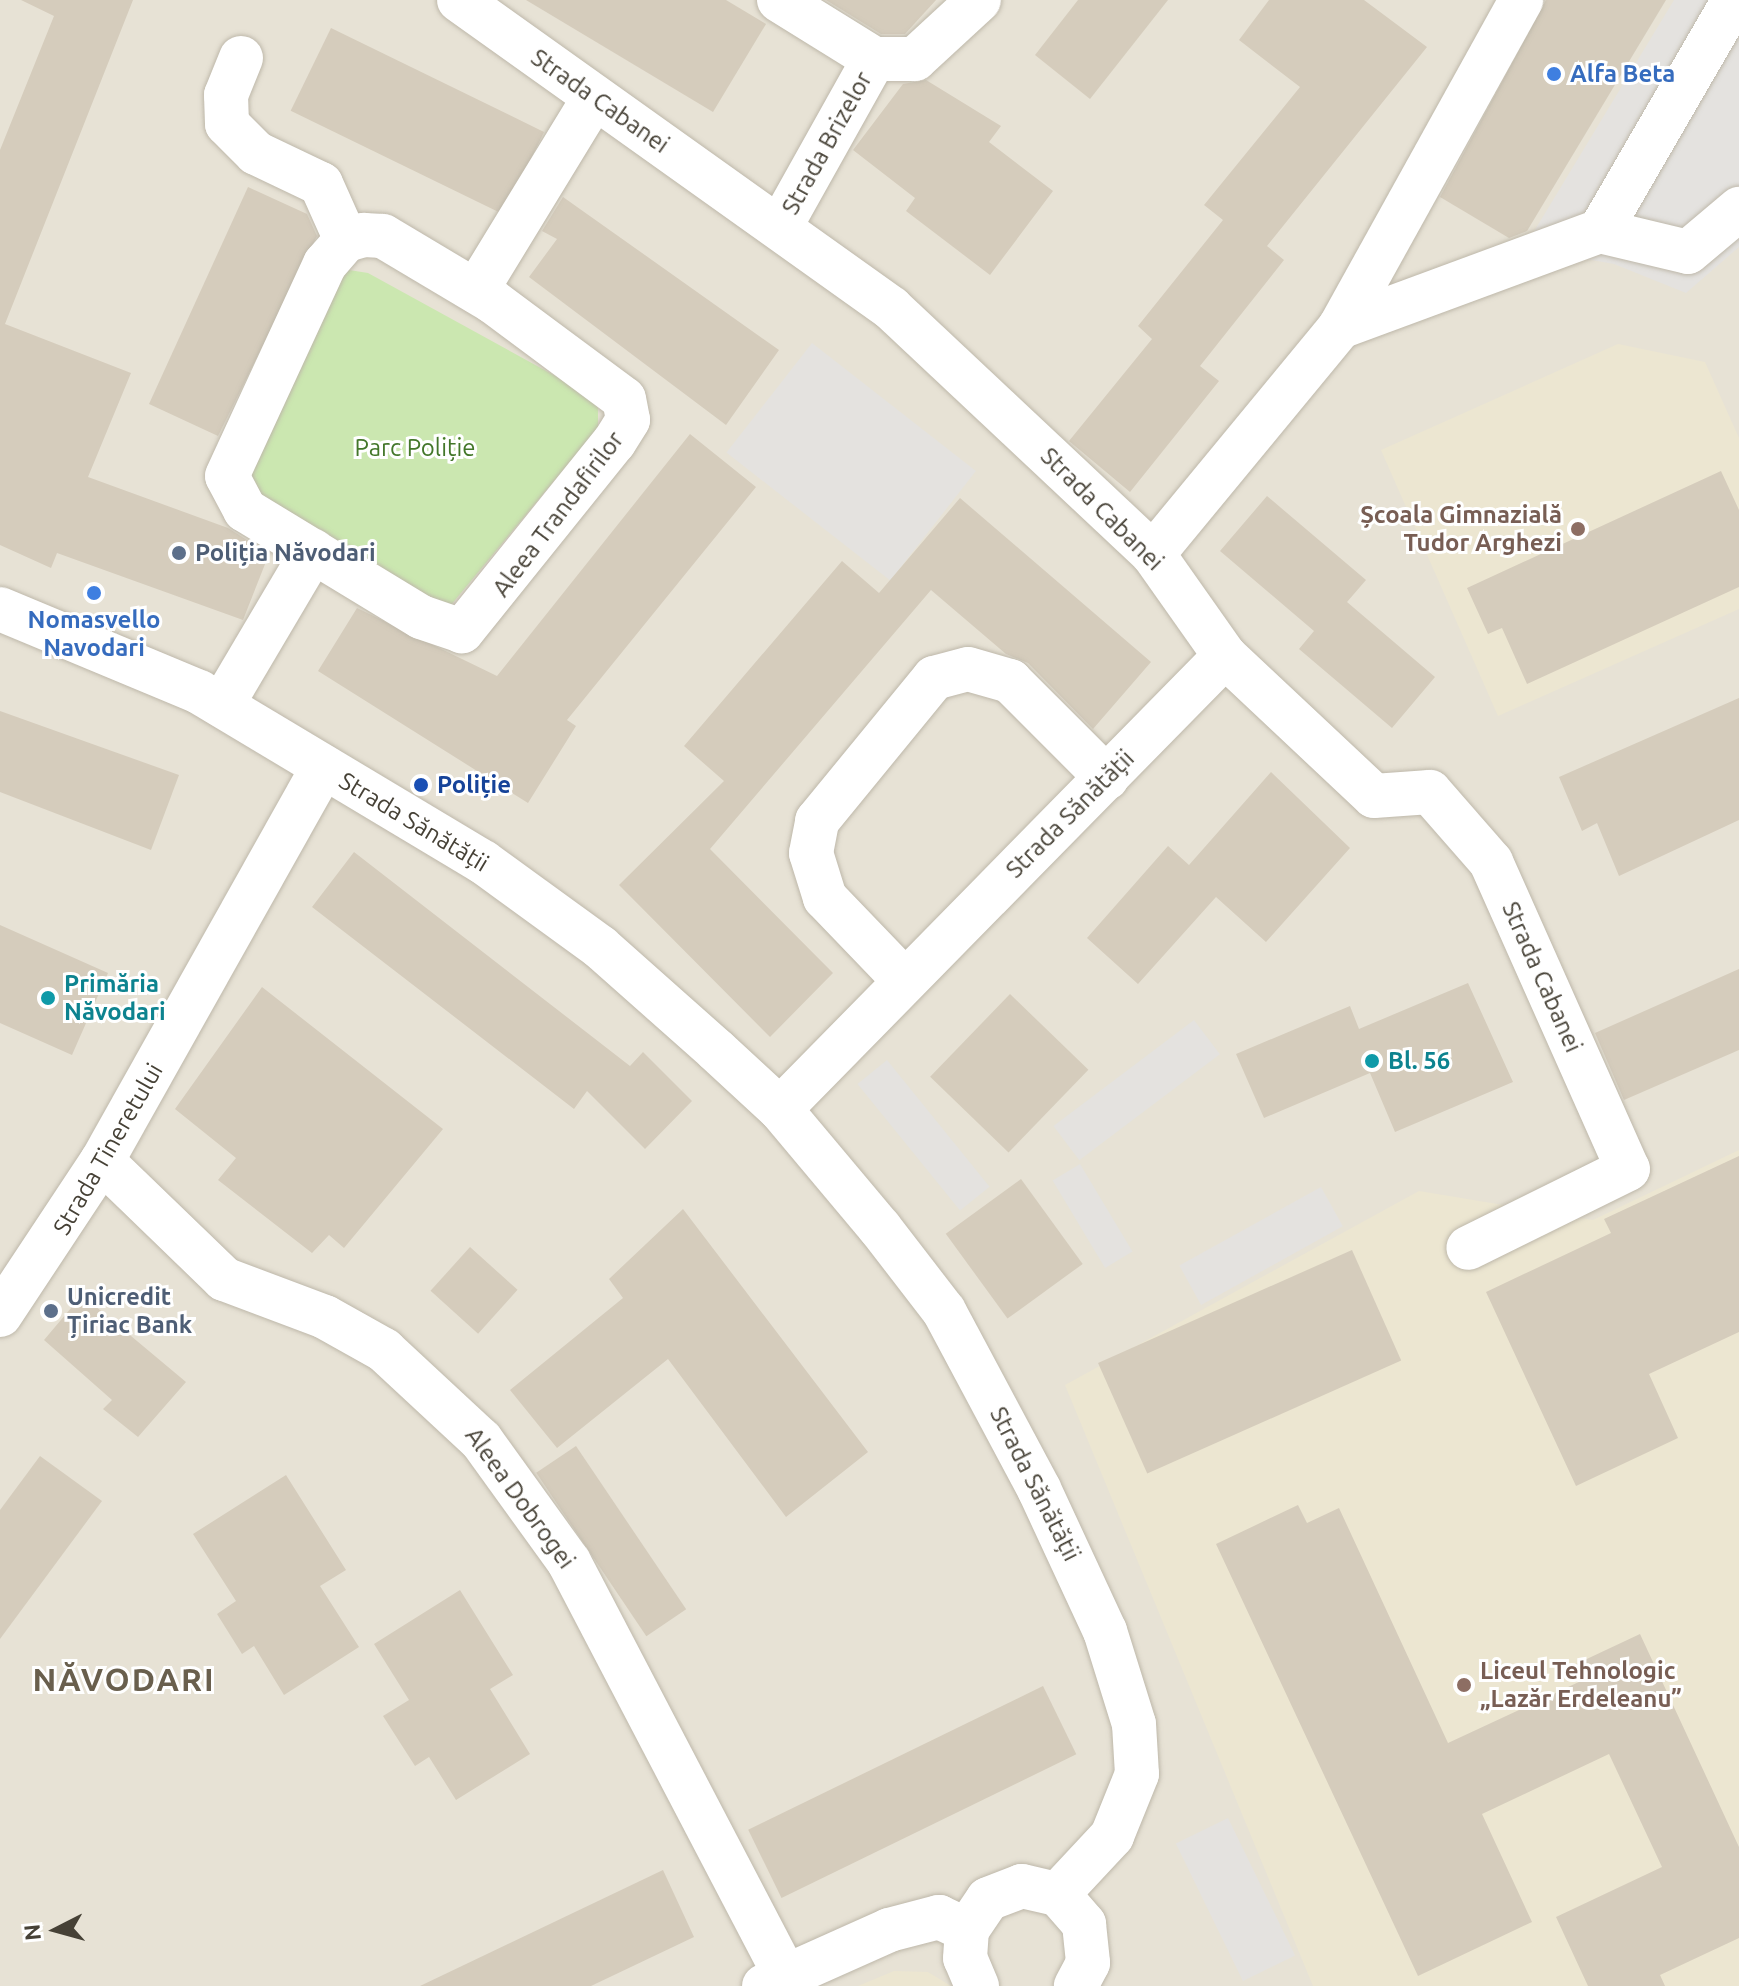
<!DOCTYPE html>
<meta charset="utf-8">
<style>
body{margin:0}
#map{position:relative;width:1739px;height:1986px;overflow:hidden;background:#f3f0e7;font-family:Ubuntu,sans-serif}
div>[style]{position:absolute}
.residential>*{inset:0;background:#e7e2d5;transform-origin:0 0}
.education>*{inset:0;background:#ece6d1}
.green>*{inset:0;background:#cbe7b0}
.parking>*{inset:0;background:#e4e2df;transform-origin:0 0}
.building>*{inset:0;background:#d5ccbc;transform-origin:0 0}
.roads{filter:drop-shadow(0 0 2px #beb8aa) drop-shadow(0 0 2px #beb8aa)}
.street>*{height:44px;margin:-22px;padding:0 22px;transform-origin:22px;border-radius:22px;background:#fff}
.dots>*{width:22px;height:22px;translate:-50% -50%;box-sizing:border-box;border:4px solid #fff;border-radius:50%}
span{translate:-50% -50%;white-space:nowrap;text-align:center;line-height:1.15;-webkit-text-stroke:6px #fff;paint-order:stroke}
.shop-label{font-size:24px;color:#366cbe;font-weight:700}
.left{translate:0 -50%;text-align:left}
.street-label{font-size:24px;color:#464136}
.park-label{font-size:24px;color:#43772a}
.education-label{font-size:24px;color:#785e54;font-weight:700}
.right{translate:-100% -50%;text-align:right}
.service-label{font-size:24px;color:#4e5e75;font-weight:700}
.transit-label{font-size:24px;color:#164399;font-weight:700}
.culture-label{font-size:24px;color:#0d838f;font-weight:700}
.district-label{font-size:32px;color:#695f4d;font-weight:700;letter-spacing:2px}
.north{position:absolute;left:16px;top:1890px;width:80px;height:80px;-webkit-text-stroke:6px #fff;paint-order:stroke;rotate:264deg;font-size:22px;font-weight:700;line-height:32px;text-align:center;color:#464136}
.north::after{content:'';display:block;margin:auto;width:28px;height:36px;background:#464136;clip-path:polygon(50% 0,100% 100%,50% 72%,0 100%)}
</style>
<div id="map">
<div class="residential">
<div style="left:0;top:0;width:1739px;height:1986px"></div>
</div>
<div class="education">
<div style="clip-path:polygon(1618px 344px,1705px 362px,1739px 438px,1739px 609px,1498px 716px,1381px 450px)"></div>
<div style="clip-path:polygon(1739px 1150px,1739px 1986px,1313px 1986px,1065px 1385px,1419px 1191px,1593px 1220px)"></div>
<div style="clip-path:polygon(894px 1971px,928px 1972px,951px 1986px,858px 1986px)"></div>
</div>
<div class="green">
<div style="clip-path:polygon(349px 270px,368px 273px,590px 395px,598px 408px,598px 428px,446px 611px,241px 486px,333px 280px)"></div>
</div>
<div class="parking">
<div style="clip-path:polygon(1674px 0,1739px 0,1739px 247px,1686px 293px,1614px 264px,1524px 248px)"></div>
<div style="left:812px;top:343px;width:208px;height:139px;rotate:38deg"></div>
<div style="left:1194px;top:1020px;width:43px;height:176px;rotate:53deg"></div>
<div style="left:887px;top:1060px;width:163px;height:38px;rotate:51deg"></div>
<div style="left:1080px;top:1164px;width:102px;height:32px;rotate:59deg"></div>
<div style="left:1321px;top:1187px;width:45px;height:162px;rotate:61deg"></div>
<div style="left:1228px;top:1818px;width:153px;height:58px;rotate:64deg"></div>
</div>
<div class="building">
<div style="clip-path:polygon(21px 0,133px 0,5px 324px,131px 373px,88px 477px,228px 528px,269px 554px,243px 620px,57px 553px,51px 568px,0 545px,0 150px,54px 16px)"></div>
<div style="clip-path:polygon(526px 0,726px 0,766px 24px,713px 112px)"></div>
<div style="clip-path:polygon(826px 0,936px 0,905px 34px,881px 34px)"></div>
<div style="clip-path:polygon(1078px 0,1168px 0,1090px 99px,1035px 55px)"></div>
<div style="clip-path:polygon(1269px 0,1364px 0,1427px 47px,1267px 246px,1284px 260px,1200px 366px,1219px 381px,1130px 492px,1069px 441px,1152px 339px,1138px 326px,1223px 220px,1204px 205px,1300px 87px,1239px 40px)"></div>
<div style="clip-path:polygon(1546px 0,1666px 0,1527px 231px,1509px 238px,1440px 197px)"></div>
<div style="left:331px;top:28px;width:237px;height:92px;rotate:26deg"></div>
<div style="clip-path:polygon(926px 80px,1001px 126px,989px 142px,1053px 191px,990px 275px,906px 211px,915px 198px,853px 150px,903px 84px)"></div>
<div style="clip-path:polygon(248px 187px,307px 214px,317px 236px,218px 436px,149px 404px)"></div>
<div style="clip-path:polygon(563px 197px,779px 350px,726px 425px,529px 277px,557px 239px,542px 231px)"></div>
<div style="clip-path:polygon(690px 434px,756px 487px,567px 720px,576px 726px,528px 803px,318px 671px,357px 608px,497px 676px)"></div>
<div style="clip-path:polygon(1721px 471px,1739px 510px,1739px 587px,1527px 684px,1502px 628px,1488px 634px,1467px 588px)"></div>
<div style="clip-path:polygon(1267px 496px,1366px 580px,1347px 602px,1435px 677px,1392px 728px,1299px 649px,1314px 631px,1220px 551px)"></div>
<div style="clip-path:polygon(960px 498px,1151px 662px,1093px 729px,1028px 663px,1006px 654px,931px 590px,710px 849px,833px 973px,770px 1037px,619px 885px,724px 781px,684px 746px,842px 561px,879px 593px)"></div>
<div style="clip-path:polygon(1739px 698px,1739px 820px,1619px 876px,1597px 823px,1582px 831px,1559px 777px)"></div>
<div style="clip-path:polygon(0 711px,179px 775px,151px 850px,0 792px)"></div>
<div style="clip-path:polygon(1271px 772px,1350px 848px,1266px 942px,1216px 897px,1138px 984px,1087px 938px,1168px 846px,1189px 865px)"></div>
<div style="clip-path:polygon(354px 852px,630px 1066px,643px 1052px,692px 1101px,645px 1149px,587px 1091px,574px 1109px,312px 907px)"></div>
<div style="clip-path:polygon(0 925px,108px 973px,72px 1055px,0 1023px)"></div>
<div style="clip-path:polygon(1739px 969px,1739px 1050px,1624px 1100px,1595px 1033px)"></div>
<div style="clip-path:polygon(1468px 983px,1513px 1082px,1395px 1132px,1370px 1073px,1264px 1118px,1236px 1054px,1350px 1006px,1359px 1029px)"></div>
<div style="clip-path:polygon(262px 987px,443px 1129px,344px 1248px,329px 1235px,312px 1253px,218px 1180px,236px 1158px,175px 1109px)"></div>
<div style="left:1010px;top:994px;width:109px;height:115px;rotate:44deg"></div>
<div style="clip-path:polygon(1739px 1156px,1739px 1332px,1649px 1374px,1678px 1438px,1576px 1486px,1486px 1292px,1611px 1233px,1604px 1219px)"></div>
<div style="left:1021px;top:1179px;width:105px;height:93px;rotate:54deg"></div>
<div style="clip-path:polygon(683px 1209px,868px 1452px,786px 1517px,668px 1359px,557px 1448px,510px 1390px,623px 1298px,609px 1279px)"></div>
<div style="left:470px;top:1247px;width:64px;height:59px;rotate:42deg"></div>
<div style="left:1352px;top:1250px;width:121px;height:278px;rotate:66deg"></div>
<div style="clip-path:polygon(82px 1295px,186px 1382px,138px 1437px,103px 1409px,112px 1400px,44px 1340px)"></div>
<div style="left:576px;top:1446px;width:197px;height:48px;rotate:56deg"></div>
<div style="clip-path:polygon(40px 1456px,102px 1501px,0 1639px,0 1510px)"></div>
<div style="clip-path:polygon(286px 1475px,346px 1570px,320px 1586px,359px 1647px,284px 1695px,254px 1646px,242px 1654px,217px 1614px,236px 1601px,193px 1534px)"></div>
<div style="clip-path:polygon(1298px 1505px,1307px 1523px,1339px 1508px,1448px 1743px,1581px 1681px,1574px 1665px,1640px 1634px,1739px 1847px,1739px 1938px,1660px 1975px,1665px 1986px,1588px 1986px,1556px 1917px,1662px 1867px,1609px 1754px,1482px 1814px,1532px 1922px,1418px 1976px,1216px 1544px)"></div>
<div style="clip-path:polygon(460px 1590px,513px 1675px,490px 1689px,530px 1754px,456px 1800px,429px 1757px,415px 1766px,383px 1716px,409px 1700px,374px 1644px)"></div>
<div style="left:1043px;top:1686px;width:76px;height:328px;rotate:64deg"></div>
<div style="clip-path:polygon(663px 1870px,694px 1937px,591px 1986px,420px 1986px)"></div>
</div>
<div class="roads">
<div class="street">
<div style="left:459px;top:0;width:531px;rotate:35.49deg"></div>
<div style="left:891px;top:308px;width:359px;rotate:43.2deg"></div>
<div style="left:1153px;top:554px;width:125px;rotate:54.8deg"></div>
<div style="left:1225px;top:656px;width:204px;rotate:43.2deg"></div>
<div style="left:1374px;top:796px;width:56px;rotate:-4.1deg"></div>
<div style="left:1430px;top:792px;width:93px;rotate:48.9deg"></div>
<div style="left:1491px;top:862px;width:336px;rotate:66deg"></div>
<div style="left:1628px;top:1169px;width:178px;rotate:153.7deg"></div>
<div style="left:779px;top:0;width:112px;rotate:31.8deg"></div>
<div style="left:241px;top:58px;width:40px;rotate:112deg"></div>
<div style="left:226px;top:95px;width:29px;rotate:88deg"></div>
<div style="left:227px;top:124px;width:41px;rotate:45deg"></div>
<div style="left:256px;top:153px;width:72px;rotate:25.5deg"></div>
<div style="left:321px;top:184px;width:61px;rotate:65.9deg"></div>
<div style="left:780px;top:227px;width:193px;rotate:-60.8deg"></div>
<div style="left:874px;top:59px;width:41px"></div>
<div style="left:915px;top:59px;width:87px;rotate:-42.7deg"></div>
<div style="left:1600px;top:231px;width:90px;rotate:13.4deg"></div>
<div style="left:1688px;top:252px;width:67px;rotate:-40.1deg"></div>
<div style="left:364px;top:235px;width:19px;rotate:3deg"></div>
<div style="left:383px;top:236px;width:127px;rotate:30.8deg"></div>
<div style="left:492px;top:301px;width:164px;rotate:36.6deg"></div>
<div style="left:624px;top:399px;width:21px;rotate:79deg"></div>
<div style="left:628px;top:420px;width:26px;rotate:122deg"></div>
<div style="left:614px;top:442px;width:243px;rotate:128.8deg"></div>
<div style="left:462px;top:631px;width:43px;rotate:-161.1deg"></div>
<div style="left:421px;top:617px;width:206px;rotate:-148.7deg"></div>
<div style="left:245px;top:510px;width:38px;rotate:-118deg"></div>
<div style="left:227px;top:476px;width:234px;rotate:-65.2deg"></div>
<div style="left:325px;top:264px;width:32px;rotate:-49deg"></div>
<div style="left:346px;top:240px;width:19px;rotate:-16deg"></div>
<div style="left:476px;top:291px;width:226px;rotate:-58.6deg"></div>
<div style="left:1340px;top:327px;width:277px;rotate:-20.3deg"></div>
<div style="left:1600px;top:231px;width:267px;rotate:-59.9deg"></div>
<div style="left:1153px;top:554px;width:294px;rotate:-50.5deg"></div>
<div style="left:1340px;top:327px;width:374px;rotate:-61deg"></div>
<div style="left:0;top:609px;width:216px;rotate:22.6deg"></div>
<div style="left:199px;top:692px;width:331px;rotate:30.9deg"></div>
<div style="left:483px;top:862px;width:145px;rotate:36deg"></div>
<div style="left:600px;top:947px;width:155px;rotate:41.6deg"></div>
<div style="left:716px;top:1050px;width:87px;rotate:42.7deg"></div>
<div style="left:780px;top:1109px;width:155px;rotate:50deg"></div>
<div style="left:880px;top:1228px;width:105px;rotate:52.4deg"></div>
<div style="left:944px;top:1311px;width:202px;rotate:61.9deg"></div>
<div style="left:1039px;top:1489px;width:157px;rotate:65.1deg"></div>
<div style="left:1105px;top:1631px;width:97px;rotate:72.7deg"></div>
<div style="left:1134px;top:1724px;width:50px;rotate:86.6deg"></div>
<div style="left:1137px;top:1774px;width:67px;rotate:112deg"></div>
<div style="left:1112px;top:1836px;width:79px;rotate:133deg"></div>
<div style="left:222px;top:705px;width:179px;rotate:-59.4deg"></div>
<div style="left:904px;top:980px;width:114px;rotate:-133.9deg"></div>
<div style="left:825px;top:898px;width:47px;rotate:-107.3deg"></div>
<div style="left:811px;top:853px;width:33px;rotate:-79deg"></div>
<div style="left:817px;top:821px;width:185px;rotate:-50.7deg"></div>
<div style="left:934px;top:678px;width:35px;rotate:-15deg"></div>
<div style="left:968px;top:669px;width:44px;rotate:15.9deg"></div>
<div style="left:1010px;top:681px;width:137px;rotate:45deg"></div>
<div style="left:780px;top:1109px;width:635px;rotate:-45.51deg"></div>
<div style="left:102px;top:1161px;width:170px;rotate:44deg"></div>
<div style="left:224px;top:1279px;width:108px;rotate:20.6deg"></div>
<div style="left:325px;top:1317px;width:68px;rotate:29.2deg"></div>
<div style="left:384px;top:1350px;width:132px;rotate:42.9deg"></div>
<div style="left:481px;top:1440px;width:150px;rotate:54.2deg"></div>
<div style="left:569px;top:1562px;width:467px;rotate:62.4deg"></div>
<div style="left:0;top:1315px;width:185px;rotate:-56.5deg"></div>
<div style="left:102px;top:1161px;width:452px;rotate:-60.7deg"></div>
<div style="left:764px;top:1986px;width:137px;rotate:-24.1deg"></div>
<div style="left:889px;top:1930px;width:52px;rotate:-14.6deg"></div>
<div style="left:939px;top:1917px;width:31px;rotate:25deg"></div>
<div style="left:977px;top:1986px;width:30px;rotate:-113deg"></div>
<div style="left:965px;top:1958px;width:28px;rotate:-86deg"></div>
<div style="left:967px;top:1930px;width:37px;rotate:-56deg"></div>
<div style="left:988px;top:1899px;width:36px;rotate:-21deg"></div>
<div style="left:1022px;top:1886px;width:37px;rotate:13deg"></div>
<div style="left:1058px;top:1894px;width:40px;rotate:49deg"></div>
<div style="left:1084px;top:1924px;width:39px;rotate:84deg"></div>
<div style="left:1088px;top:1963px;width:26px;rotate:118deg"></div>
</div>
</div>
<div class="dots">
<div style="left:1554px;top:74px;background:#3f7fe0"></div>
<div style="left:1578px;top:529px;background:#8d6e63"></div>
<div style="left:179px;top:553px;background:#5c6f8a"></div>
<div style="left:94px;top:593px;background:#3f7fe0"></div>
<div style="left:421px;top:785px;background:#1a4fb4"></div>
<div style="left:48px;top:998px;background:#0f9aa8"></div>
<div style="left:1372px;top:1061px;background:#0f9aa8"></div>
<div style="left:51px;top:1311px;background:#5c6f8a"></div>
<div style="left:1464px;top:1685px;background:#8d6e63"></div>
</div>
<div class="shop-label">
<span class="left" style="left:1570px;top:74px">Alfa Beta</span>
<span style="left:94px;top:634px">Nomasvello<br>Navodari</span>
</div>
<div class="street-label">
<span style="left:600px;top:101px;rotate:35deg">Strada Cabanei</span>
<span style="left:827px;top:143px;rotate:-61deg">Strada Brizelor</span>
<span style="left:1102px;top:509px;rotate:45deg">Strada Cabanei</span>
<span style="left:558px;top:514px;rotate:-53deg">Aleea Trandafirilor</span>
<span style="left:1070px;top:814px;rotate:-45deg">Strada Sănătății</span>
<span style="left:414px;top:822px;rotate:31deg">Strada Sănătății</span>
<span style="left:1542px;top:977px;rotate:66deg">Strada Cabanei</span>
<span style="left:108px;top:1149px;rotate:-60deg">Strada Tineretului</span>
<span style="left:1035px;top:1484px;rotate:63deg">Strada Sănătății</span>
<span style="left:520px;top:1498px;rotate:54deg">Aleea Dobrogei</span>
</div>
<div class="park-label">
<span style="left:415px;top:448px">Parc Poliție</span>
</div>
<div class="education-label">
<span class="right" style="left:1562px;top:529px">Școala Gimnazială<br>Tudor Arghezi</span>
<span class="left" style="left:1480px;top:1685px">Liceul Tehnologic<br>„Lazăr Erdeleanu”</span>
</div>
<div class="service-label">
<span class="left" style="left:195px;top:553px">Poliția Năvodari</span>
<span class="left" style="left:67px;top:1311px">Unicredit<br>Țiriac Bank</span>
</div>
<div class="transit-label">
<span class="left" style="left:437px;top:785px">Poliție</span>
</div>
<div class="culture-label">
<span class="left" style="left:64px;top:998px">Primăria<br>Năvodari</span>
<span class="left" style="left:1388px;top:1061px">Bl. 56</span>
</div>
<div class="district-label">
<span style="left:124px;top:1679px">NĂVODARI</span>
</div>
<div class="north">N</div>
</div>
